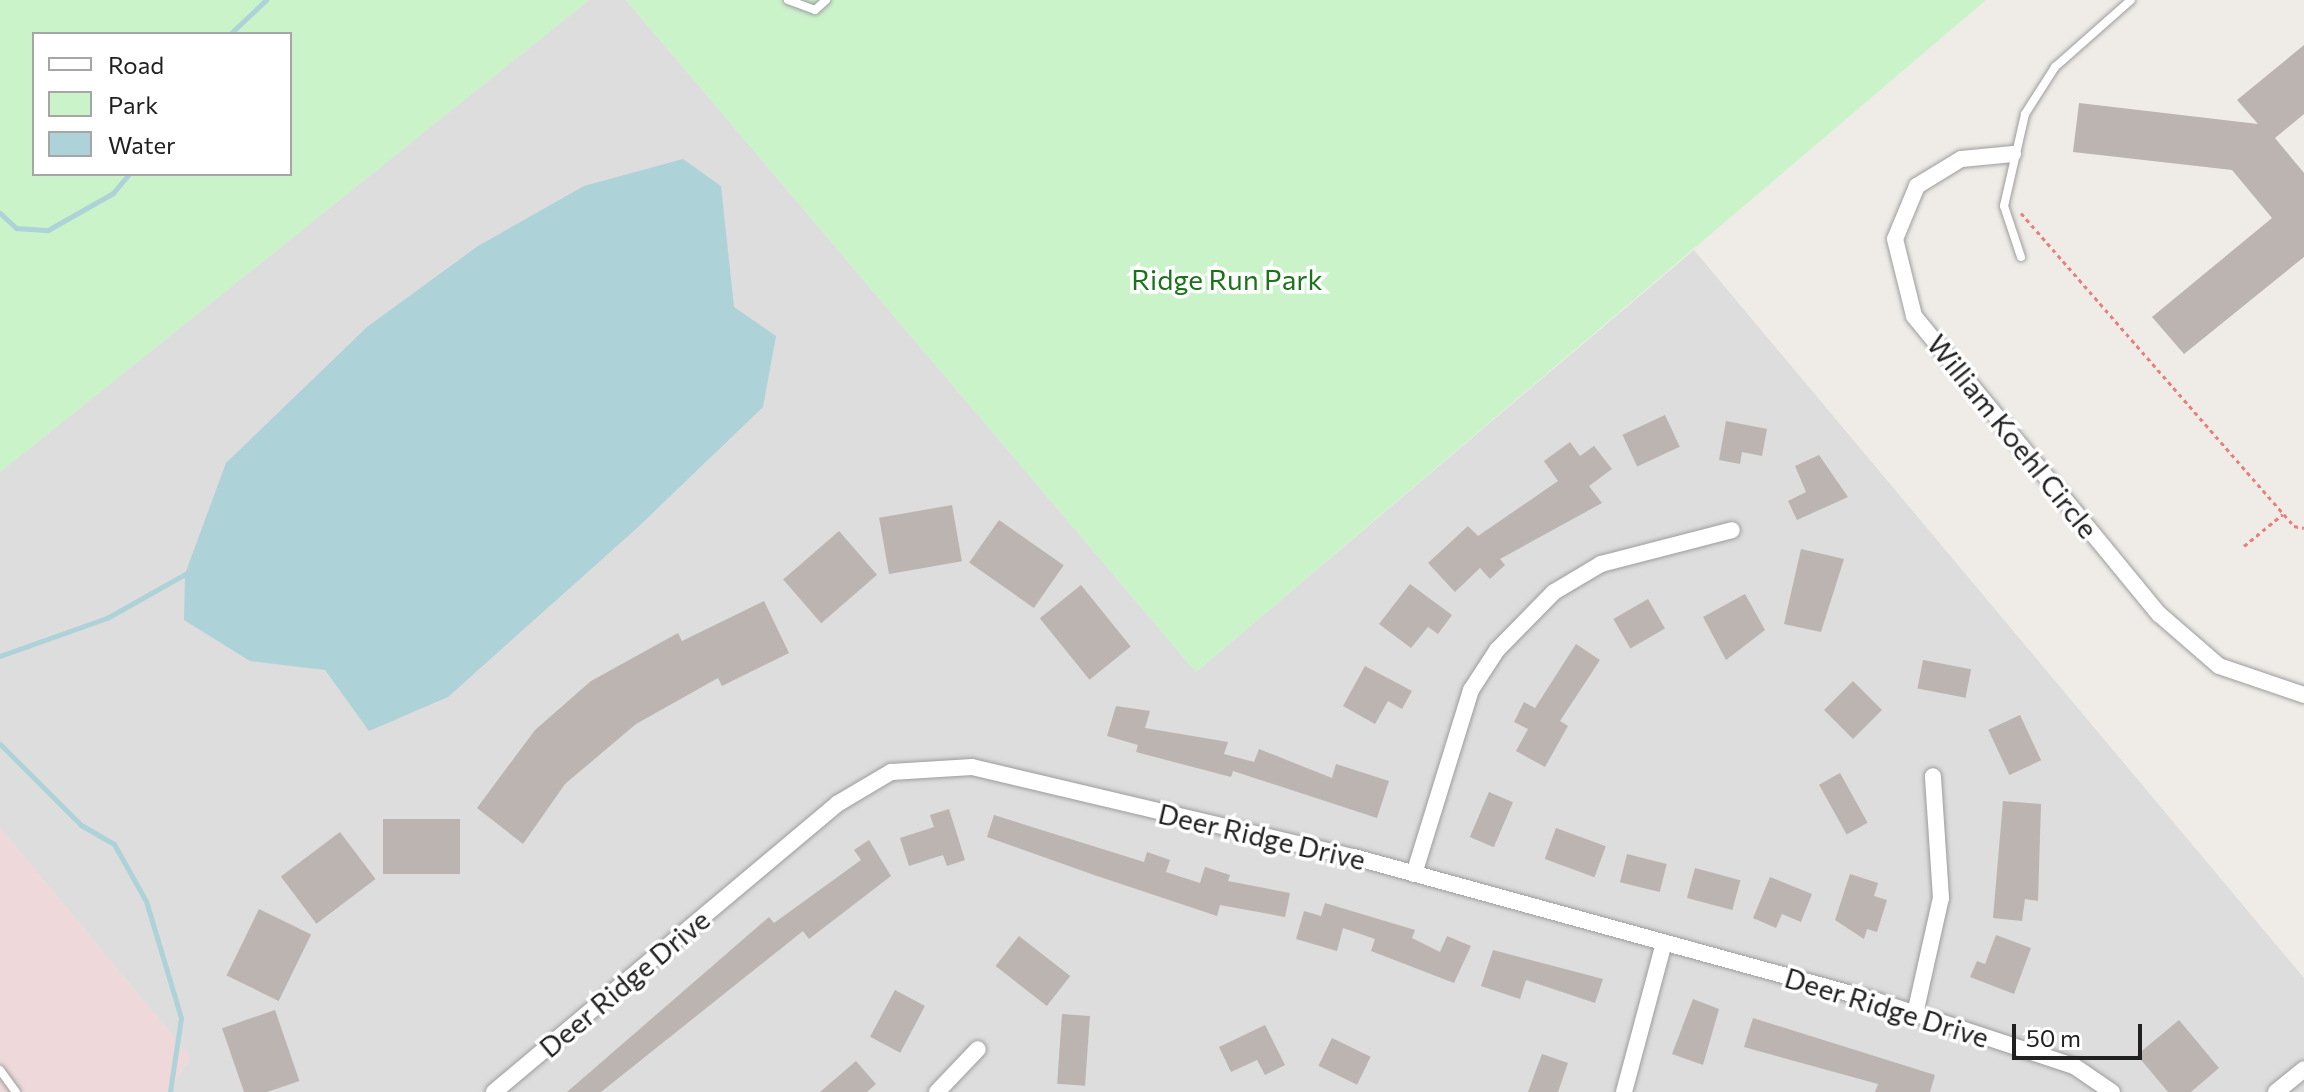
<!DOCTYPE html>
<style>
body{margin:0}
#map{position:relative;width:2304px;height:1092px;overflow:hidden;background:#efece7;font-family:Commissioner,sans-serif}
div>[style]{position:absolute}
.residential>*{inset:0;background:#ddd}
.commercial>*{inset:0;background:#eed8da}
.park>*{inset:0;background:#cbf3ca}
.water>*{inset:0;background:#add2d7}
.stream>*{height:5px;margin:-2.5px;padding:0 2.5px;transform-origin:2.5px;border-radius:2.5px;background:#add2d7}
.building>*{inset:0;background:#bcb4b0;transform-origin:0 0}
.path>*{height:3px;margin-top:-1.5px;transform-origin:0;background:repeating-linear-gradient(90deg,#ea7d7d 0 4px,transparent 0 8px)}
.roads{filter:drop-shadow(0 0 2px #9d9d9d) drop-shadow(0 0 2px #9d9d9d)}
.service>*{height:8px;margin:-4px;padding:0 4px;transform-origin:4px;border-radius:4px;background:#fff}
.minor>*{height:16px;margin:-8px;padding:0 8px;transform-origin:8px;border-radius:8px;background:#fff}
span{translate:-50% -50%;white-space:nowrap;text-align:center;line-height:1.15;-webkit-text-stroke:7px #fff;paint-order:stroke}
.park-label{font-size:28px;color:#1a7219}
.street-label{font-size:28px;color:#202020}
.legend{position:absolute;left:32px;top:32px;width:260px;height:144px;box-sizing:border-box;background:#fff;border:2px solid #a6a6a6;margin:0;padding:10px 14px;list-style:none;font-size:24px;color:#202020}
.legend li{display:flex;align-items:center;gap:16px;height:40px}
.legend b{width:40px;border:2px solid #a6a6a6}
.scale{position:absolute;left:2012px;top:1024px;width:130px;height:36px;box-sizing:border-box;border:4px solid #202020;border-top:0;padding-left:10px;font-size:24px;line-height:28px;white-space:nowrap;color:#202020;-webkit-text-stroke:6px #fff;paint-order:stroke}
</style>
<div id="map">
<div class="residential">
<div style="clip-path:polygon(589px 0,626px 0,1196px 672px,1694px 250px,2304px 978px,2304px 1092px,168px 1092px,190px 1057px,0 828px,0 472px)"></div>
</div>
<div class="commercial">
<div style="clip-path:polygon(0 828px,190px 1057px,168px 1092px,0 1092px)"></div>
</div>
<div class="park">
<div style="clip-path:polygon(evenodd,0 0,589px 0,0 472px,0 0,290px 34px,290px 174px,34px 174px,34px 34px,290px 34px)"></div>
<div style="clip-path:polygon(626px 0,1986px 0,1196px 672px)"></div>
</div>
<div class="water">
<div style="clip-path:polygon(683px 159px,721px 186px,734px 307px,776px 336px,763px 407px,637px 528px,448px 697px,369px 731px,325px 670px,250px 661px,184px 620px,185px 574px,226px 463px,367px 327px,478px 246px,584px 186px)"></div>
</div>
<div class="stream">
<div style="left:230px;top:34px;width:50px;rotate:-43.4deg"></div>
<div style="left:0;top:213px;width:22px;rotate:43deg"></div>
<div style="left:16px;top:228px;width:32px;rotate:4deg"></div>
<div style="left:48px;top:230px;width:75px;rotate:-29.6deg"></div>
<div style="left:113px;top:193px;width:25px;rotate:-50deg"></div>
<div style="left:0;top:656px;width:114px;rotate:-19.6deg"></div>
<div style="left:107px;top:618px;width:90px;rotate:-29.4deg"></div>
<div style="left:0;top:744px;width:115px;rotate:45deg"></div>
<div style="left:81px;top:825px;width:38px;rotate:30deg"></div>
<div style="left:114px;top:844px;width:65px;rotate:60.7deg"></div>
<div style="left:146px;top:901px;width:122px;rotate:73.3deg"></div>
<div style="left:181px;top:1018px;width:75px;rotate:98.5deg"></div>
</div>
<div class="building">
<div style="clip-path:polygon(2304px 45px,2304px 114px,2275px 138px,2304px 173px,2304px 257px,2184px 354px,2152px 317px,2272px 218px,2232px 170px,2073px 152px,2079px 103px,2258px 124px,2237px 100px)"></div>
<div style="left:1665px;top:415px;width:35px;height:47px;rotate:65deg"></div>
<div style="clip-path:polygon(1726px 421px,1767px 429px,1762px 456px,1742px 452px,1740px 464px,1719px 460px)"></div>
<div style="clip-path:polygon(1570px 442px,1580px 456px,1594px 446px,1612px 469px,1589px 486px,1602px 503px,1500px 559px,1505px 565px,1490px 579px,1480px 568px,1455px 592px,1428px 563px,1468px 526px,1478px 536px,1558px 481px,1544px 461px)"></div>
<div style="clip-path:polygon(1819px 455px,1848px 497px,1797px 520px,1788px 501px,1806px 492px,1795px 466px)"></div>
<div style="left:952px;top:505px;width:57px;height:74px;rotate:80deg"></div>
<div style="left:999px;top:520px;width:79px;height:52px;rotate:35deg"></div>
<div style="left:839px;top:531px;width:58px;height:74px;rotate:49deg"></div>
<div style="clip-path:polygon(1801px 549px,1844px 559px,1821px 632px,1784px 624px)"></div>
<div style="clip-path:polygon(1410px 584px,1452px 615px,1438px 634px,1428px 627px,1411px 648px,1379px 624px)"></div>
<div style="left:1081px;top:585px;width:79px;height:53px;rotate:51deg"></div>
<div style="clip-path:polygon(1745px 594px,1765px 630px,1726px 660px,1703px 617px)"></div>
<div style="left:1648px;top:599px;width:34px;height:40px;rotate:60deg"></div>
<div style="clip-path:polygon(764px 601px,789px 653px,722px 686px,718px 678px,636px 724px,565px 784px,523px 844px,477px 808px,535px 730px,591px 681px,678px 633px,682px 641px)"></div>
<div style="clip-path:polygon(1576px 644px,1600px 660px,1560px 721px,1568px 726px,1545px 767px,1516px 751px,1528px 729px,1514px 722px,1524px 702px,1535px 708px)"></div>
<div style="left:1923px;top:660px;width:49px;height:29px;rotate:11deg"></div>
<div style="clip-path:polygon(1365px 666px,1412px 691px,1402px 709px,1388px 701px,1375px 724px,1343px 706px)"></div>
<div style="left:1853px;top:681px;width:41px;height:41px;rotate:45deg"></div>
<div style="clip-path:polygon(1116px 706px,1150px 711px,1145px 728px,1228px 742px,1224px 754px,1254px 762px,1259px 749px,1332px 778px,1336px 764px,1389px 781px,1377px 818px,1233px 771px,1231px 777px,1136px 752px,1138px 745px,1107px 736px)"></div>
<div style="left:2020px;top:715px;width:50px;height:35px;rotate:65deg"></div>
<div style="left:1840px;top:773px;width:57px;height:24px;rotate:61deg"></div>
<div style="left:1489px;top:792px;width:26px;height:49px;rotate:23deg"></div>
<div style="clip-path:polygon(2003px 801px,2041px 804px,2038px 901px,2025px 899px,2022px 921px,1993px 918px)"></div>
<div style="clip-path:polygon(949px 809px,965px 860px,947px 866px,943px 855px,909px 866px,900px 838px,934px 827px,930px 815px)"></div>
<div style="clip-path:polygon(994px 815px,1144px 862px,1147px 852px,1170px 860px,1166px 872px,1200px 883px,1205px 867px,1230px 875px,1228px 881px,1290px 893px,1285px 917px,1220px 905px,1217px 916px,1097px 876px,987px 837px)"></div>
<div style="left:460px;top:819px;width:55px;height:77px;rotate:90deg"></div>
<div style="left:1556px;top:828px;width:53px;height:33px;rotate:20deg"></div>
<div style="left:340px;top:832px;width:59px;height:74px;rotate:53deg"></div>
<div style="clip-path:polygon(869px 840px,891px 876px,809px 939px,803px 931px,601px 1092px,567px 1092px,769px 917px,774px 923px,861px 860px,854px 850px)"></div>
<div style="left:1627px;top:854px;width:41px;height:29px;rotate:14deg"></div>
<div style="left:1695px;top:868px;width:47px;height:31px;rotate:15deg"></div>
<div style="clip-path:polygon(1850px 874px,1878px 883px,1874px 896px,1887px 900px,1877px 932px,1867px 929px,1864px 939px,1835px 920px)"></div>
<div style="clip-path:polygon(1770px 877px,1812px 894px,1801px 922px,1782px 914px,1776px 928px,1753px 918px)"></div>
<div style="clip-path:polygon(1325px 903px,1415px 930px,1412px 938px,1440px 952px,1447px 936px,1471px 946px,1454px 983px,1371px 951px,1375px 939px,1343px 928px,1337px 951px,1296px 939px,1304px 911px,1321px 916px)"></div>
<div style="left:259px;top:909px;width:58px;height:74px;rotate:26deg"></div>
<div style="clip-path:polygon(1996px 935px,2031px 948px,2014px 994px,1970px 977px,1977px 961px,1985px 964px)"></div>
<div style="left:1019px;top:936px;width:65px;height:38px;rotate:38deg"></div>
<div style="clip-path:polygon(1493px 950px,1603px 979px,1595px 1003px,1526px 980px,1520px 999px,1481px 986px)"></div>
<div style="left:895px;top:990px;width:34px;height:53px;rotate:28deg"></div>
<div style="clip-path:polygon(1693px 999px,1719px 1009px,1703px 1065px,1672px 1054px)"></div>
<div style="left:275px;top:1010px;width:75px;height:56px;rotate:71deg"></div>
<div style="left:1062px;top:1014px;width:28px;height:70px;rotate:4deg"></div>
<div style="clip-path:polygon(1753px 1018px,1935px 1075px,1930px 1092px,1875px 1092px,1878px 1084px,1744px 1047px)"></div>
<div style="clip-path:polygon(2179px 1020px,2219px 1068px,2191px 1092px,2168px 1092px,2137px 1055px)"></div>
<div style="clip-path:polygon(1265px 1025px,1285px 1065px,1265px 1075px,1257px 1060px,1231px 1072px,1219px 1047px)"></div>
<div style="left:1332px;top:1038px;width:43px;height:31px;rotate:26deg"></div>
<div style="clip-path:polygon(1542px 1054px,1568px 1063px,1558px 1092px,1528px 1092px)"></div>
<div style="clip-path:polygon(856px 1061px,876px 1084px,867px 1092px,820px 1092px)"></div>
</div>
<div class="path">
<div style="left:2021px;top:213px;width:415px;rotate:48.9deg"></div>
<div style="left:2294px;top:526px;width:10px;rotate:11deg"></div>
<div style="left:2244px;top:546px;width:50px;rotate:-39.4deg"></div>
</div>
<div class="roads">
<div class="service">
<div style="left:788px;top:0;width:29px;rotate:20deg"></div>
<div style="left:815px;top:10px;width:15px;rotate:-42deg"></div>
<div style="left:2021px;top:257px;width:54px;rotate:-108.4deg"></div>
<div style="left:2004px;top:206px;width:94px;rotate:-77.1deg"></div>
<div style="left:2025px;top:114px;width:56px;rotate:-57.4deg"></div>
<div style="left:2055px;top:67px;width:101px;rotate:-41.4deg"></div>
<div style="left:0;top:1070px;width:27px;rotate:54deg"></div>
</div>
<div class="minor">
<div style="left:2013px;top:154px;width:52px;rotate:174.5deg"></div>
<div style="left:1961px;top:159px;width:52px;rotate:148.5deg"></div>
<div style="left:1917px;top:186px;width:57px;rotate:112.5deg"></div>
<div style="left:1895px;top:239px;width:79px;rotate:76.1deg"></div>
<div style="left:1914px;top:316px;width:386px;rotate:50.6deg"></div>
<div style="left:2159px;top:614px;width:79px;rotate:40.9deg"></div>
<div style="left:2219px;top:666px;width:90px;rotate:18.8deg"></div>
<div style="left:1414px;top:874px;width:193px;rotate:-72.8deg"></div>
<div style="left:1471px;top:690px;width:48px;rotate:-57deg"></div>
<div style="left:1497px;top:650px;width:81px;rotate:-45.5deg"></div>
<div style="left:1554px;top:592px;width:55px;rotate:-30.8deg"></div>
<div style="left:1601px;top:564px;width:135px;rotate:-14.5deg"></div>
<div style="left:1915px;top:1014px;width:119px;rotate:-77.4deg"></div>
<div style="left:1941px;top:898px;width:122px;rotate:-93.8deg"></div>
<div style="left:494px;top:1092px;width:448px;rotate:-40deg"></div>
<div style="left:837px;top:804px;width:63px;rotate:-30.7deg"></div>
<div style="left:891px;top:772px;width:81px;rotate:-3.5deg"></div>
<div style="left:972px;top:767px;width:392px;rotate:13.3deg"></div>
<div style="left:1354px;top:857px;width:542px;rotate:15.39deg"></div>
<div style="left:1877px;top:1001px;width:207px;rotate:18.3deg"></div>
<div style="left:2074px;top:1066px;width:46px;rotate:34.4deg"></div>
<div style="left:937px;top:1092px;width:59px;rotate:-46.4deg"></div>
<div style="left:1624px;top:1092px;width:154px;rotate:-75deg"></div>
<div style="left:2276px;top:1092px;width:36px;rotate:-39deg"></div>
</div>
</div>
<div class="park-label">
<span style="left:1227px;top:279px">Ridge Run Park</span>
</div>
<div class="street-label">
<span style="left:2013px;top:436px;rotate:51deg">William Koehl Circle</span>
<span style="left:1262px;top:836px;rotate:13deg">Deer Ridge Drive</span>
<span style="left:624px;top:983px;rotate:-40deg">Deer Ridge Drive</span>
<span style="left:1887px;top:1007px;rotate:17deg">Deer Ridge Drive</span>
</div>
<ul class="legend">
<li><b style="height:10px;background:#fff"></b>Road</li>
<li><b style="height:22px;background:#cbf3ca"></b>Park</li>
<li><b style="height:22px;background:#add2d7"></b>Water</li>
</ul>
<div class="scale">50 m</div>
</div>
